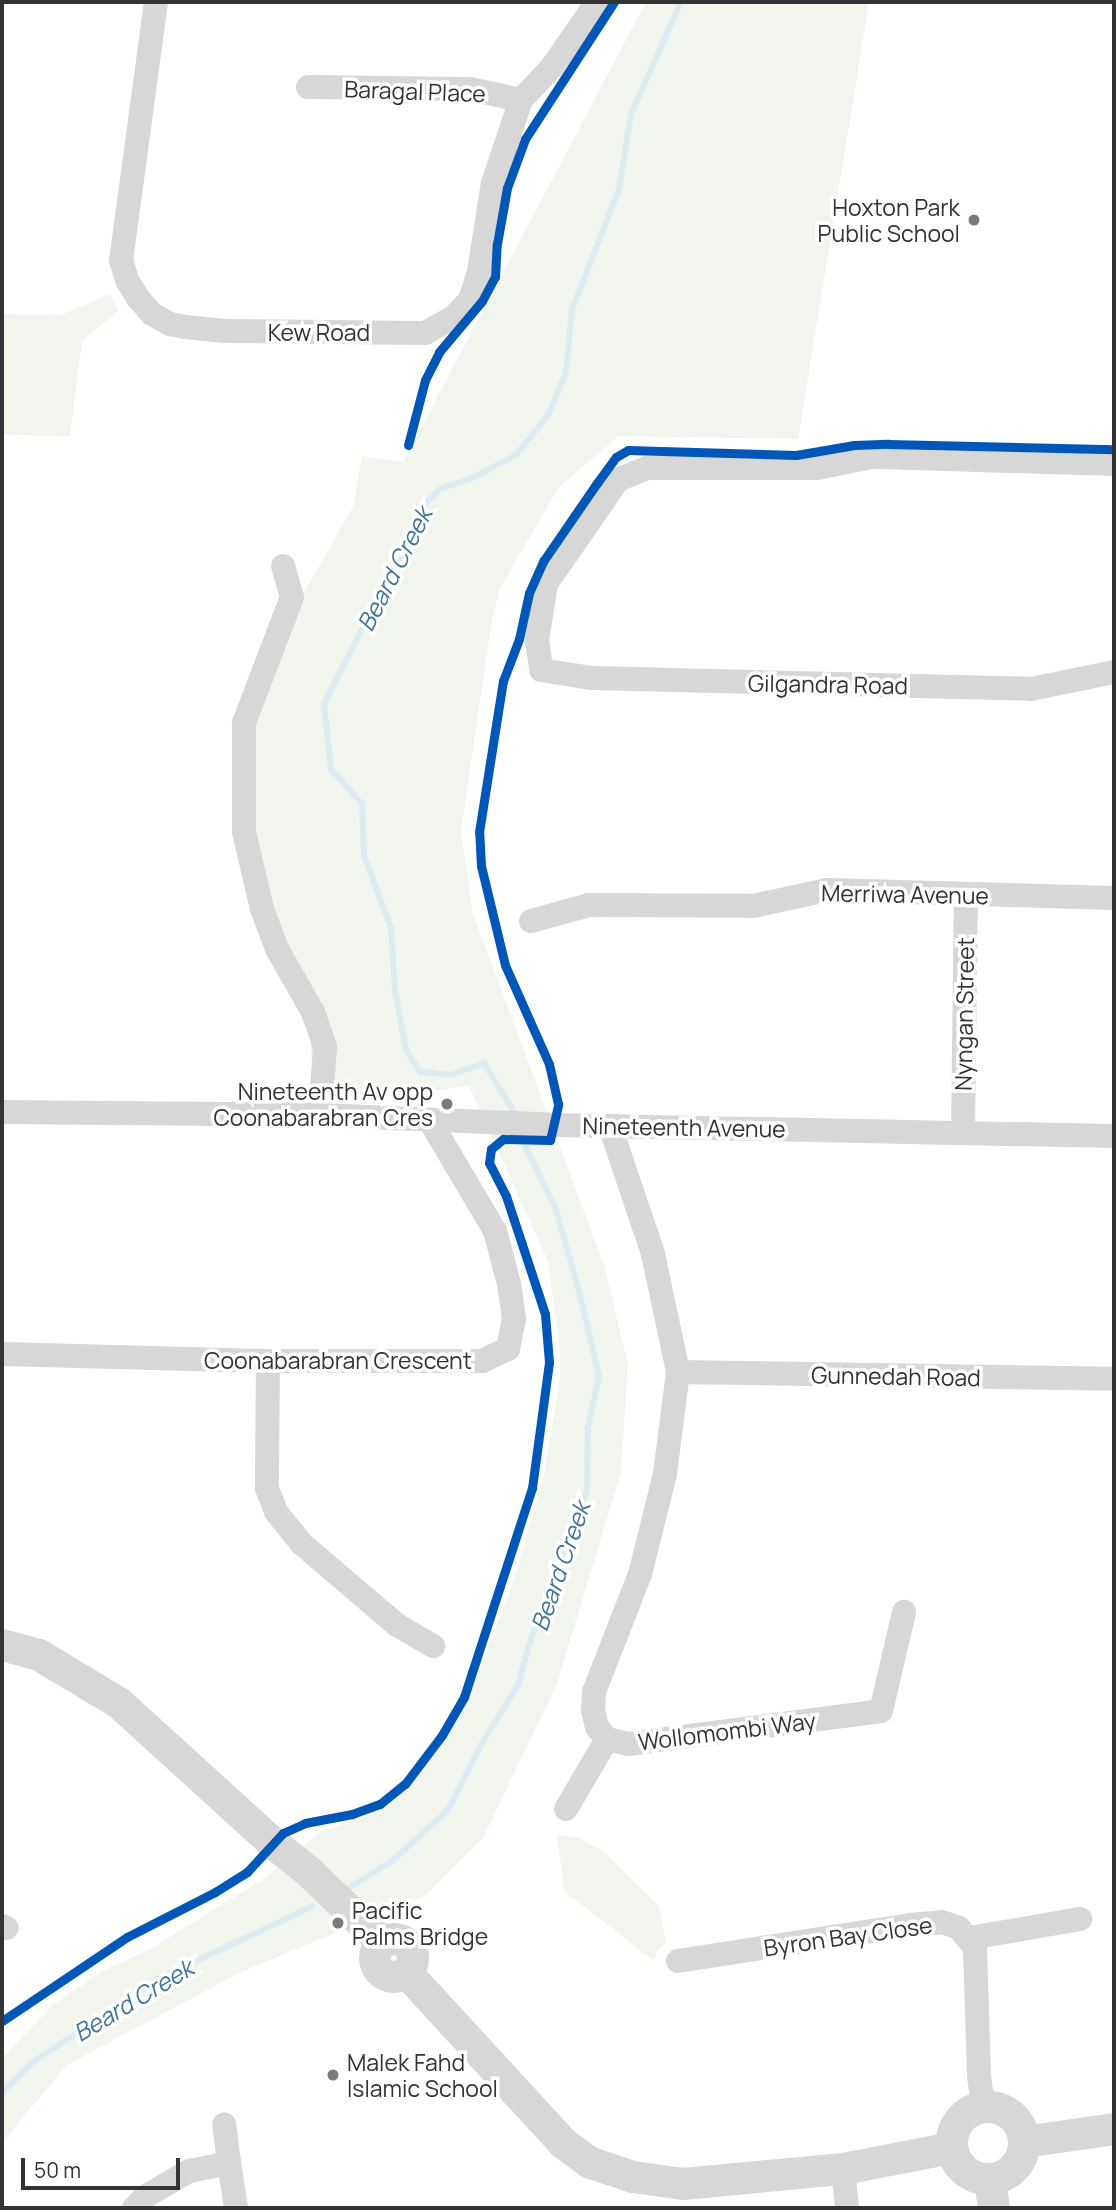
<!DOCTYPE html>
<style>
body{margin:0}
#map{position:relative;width:1116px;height:2210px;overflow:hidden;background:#fff;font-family:Manrope,sans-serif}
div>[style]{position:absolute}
.green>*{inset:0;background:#f1f5ed}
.stream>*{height:6px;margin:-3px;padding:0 3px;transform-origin:3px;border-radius:3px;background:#ddebf3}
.minor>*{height:24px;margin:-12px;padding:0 12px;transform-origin:12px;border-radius:12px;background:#d7d7d7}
.tertiary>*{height:32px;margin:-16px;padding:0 16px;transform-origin:16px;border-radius:16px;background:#d7d7d7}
.tertiary>.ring{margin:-16px;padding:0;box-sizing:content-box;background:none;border:32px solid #d7d7d7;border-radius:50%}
.cycleway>*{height:9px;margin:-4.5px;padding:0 4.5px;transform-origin:4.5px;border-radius:4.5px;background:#0057b8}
.dots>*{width:19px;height:19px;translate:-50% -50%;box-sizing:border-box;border:4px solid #fff;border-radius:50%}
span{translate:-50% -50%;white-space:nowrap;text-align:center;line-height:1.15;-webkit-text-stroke:7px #fff;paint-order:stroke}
.street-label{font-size:23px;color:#333}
.poi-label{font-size:23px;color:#333}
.right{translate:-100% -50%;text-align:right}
.left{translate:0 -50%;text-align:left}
.water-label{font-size:24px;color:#3f7597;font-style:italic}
.frame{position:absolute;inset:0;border:4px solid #333;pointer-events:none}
.scale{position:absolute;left:21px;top:2158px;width:159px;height:32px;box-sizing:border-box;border:4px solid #333;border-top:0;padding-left:9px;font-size:21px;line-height:24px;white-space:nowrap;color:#333;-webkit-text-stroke:5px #fff;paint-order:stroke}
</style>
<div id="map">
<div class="green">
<div style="clip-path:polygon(646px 2px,869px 2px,798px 439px,619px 436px,559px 487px,500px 588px,491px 626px,461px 831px,473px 914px,604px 1265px,628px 1364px,621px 1472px,557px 1684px,483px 1838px,426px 1895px,241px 1972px,67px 2065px,2px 2143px,2px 2058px,54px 2004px,103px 1971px,152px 1948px,265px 1878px,322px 1831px,383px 1811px,410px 1786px,464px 1710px,514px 1580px,544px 1474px,560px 1378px,560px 1351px,548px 1261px,469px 1086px,332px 1105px,312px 1063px,309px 1029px,258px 919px,242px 745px,285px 626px,353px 507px,362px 456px,403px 462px)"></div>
<div style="clip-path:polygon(110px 294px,118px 311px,82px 341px,70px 436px,2px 435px,2px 314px,61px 315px)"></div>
<div style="clip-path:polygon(557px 1835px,579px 1838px,604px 1852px,659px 1906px,666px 1943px,658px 1950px,654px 1961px,564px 1891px)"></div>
</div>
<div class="stream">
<div style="left:514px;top:1112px;width:57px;rotate:-121.5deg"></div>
<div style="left:484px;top:1063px;width:35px;rotate:160deg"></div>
<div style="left:451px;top:1075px;width:31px;rotate:-174deg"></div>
<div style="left:420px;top:1072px;width:26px;rotate:-122deg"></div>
<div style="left:406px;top:1050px;width:60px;rotate:-100.6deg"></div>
<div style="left:395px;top:991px;width:63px;rotate:-93.6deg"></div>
<div style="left:391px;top:928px;width:78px;rotate:-110.3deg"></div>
<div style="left:364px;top:855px;width:51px;rotate:-92.2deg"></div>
<div style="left:362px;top:804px;width:47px;rotate:-131.5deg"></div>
<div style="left:331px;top:769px;width:65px;rotate:-96.1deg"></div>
<div style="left:324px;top:704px;width:129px;rotate:-63.2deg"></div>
<div style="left:382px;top:589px;width:45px;rotate:-56.7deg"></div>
<div style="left:407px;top:551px;width:46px;rotate:-71.2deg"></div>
<div style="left:422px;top:507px;width:25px;rotate:-45deg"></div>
<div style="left:440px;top:489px;width:34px;rotate:-19deg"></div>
<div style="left:472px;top:478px;width:50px;rotate:-27.6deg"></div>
<div style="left:516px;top:455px;width:53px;rotate:-51.2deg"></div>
<div style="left:549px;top:414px;width:45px;rotate:-68deg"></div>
<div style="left:566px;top:372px;width:62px;rotate:-84.5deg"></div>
<div style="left:572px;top:310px;width:130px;rotate:-68.8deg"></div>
<div style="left:619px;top:189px;width:76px;rotate:-80.9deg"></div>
<div style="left:631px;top:114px;width:123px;rotate:-65.9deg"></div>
<div style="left:347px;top:1889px;width:53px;rotate:-31.9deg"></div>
<div style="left:392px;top:1861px;width:76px;rotate:-42.3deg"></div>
<div style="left:448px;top:1810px;width:75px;rotate:-63.1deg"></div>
<div style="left:482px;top:1743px;width:68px;rotate:-58.2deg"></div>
<div style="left:518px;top:1685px;width:41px;rotate:-74.6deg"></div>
<div style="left:529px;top:1645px;width:165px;rotate:-69.5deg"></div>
<div style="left:587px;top:1490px;width:62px;rotate:-89.1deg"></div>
<div style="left:588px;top:1428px;width:53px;rotate:-78.1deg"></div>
<div style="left:599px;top:1376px;width:87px;rotate:-103.2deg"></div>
<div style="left:579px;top:1291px;width:87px;rotate:-105.9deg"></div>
<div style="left:555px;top:1207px;width:70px;rotate:-116.2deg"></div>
<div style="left:2px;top:2093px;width:44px;rotate:-45deg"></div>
<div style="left:33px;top:2062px;width:150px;rotate:-33.6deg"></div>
<div style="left:158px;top:1979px;width:171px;rotate:-25.2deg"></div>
</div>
<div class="minor">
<div style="left:156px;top:2px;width:260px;rotate:97.7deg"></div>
<div style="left:121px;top:260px;width:21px;rotate:73deg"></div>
<div style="left:127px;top:280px;width:21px;rotate:59deg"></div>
<div style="left:138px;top:298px;width:21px;rotate:49deg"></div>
<div style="left:152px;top:314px;width:21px;rotate:29deg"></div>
<div style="left:170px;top:324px;width:15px;rotate:11deg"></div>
<div style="left:185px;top:327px;width:41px;rotate:5.6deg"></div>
<div style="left:226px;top:331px;width:199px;rotate:0.6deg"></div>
<div style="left:425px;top:333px;width:33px;rotate:-29deg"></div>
<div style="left:454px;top:317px;width:23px;rotate:-47deg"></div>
<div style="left:470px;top:300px;width:29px;rotate:-72deg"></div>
<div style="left:479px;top:272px;width:90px;rotate:-81.1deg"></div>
<div style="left:493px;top:183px;width:88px;rotate:-71.4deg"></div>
<div style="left:521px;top:100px;width:45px;rotate:-46.8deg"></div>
<div style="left:552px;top:67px;width:79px;rotate:-55.3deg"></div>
<div style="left:308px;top:87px;width:162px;rotate:0.7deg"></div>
<div style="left:470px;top:89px;width:52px;rotate:12.2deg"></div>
<div style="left:1114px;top:464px;width:242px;rotate:-178.3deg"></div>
<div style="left:872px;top:457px;width:56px;rotate:168.7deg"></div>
<div style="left:817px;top:468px;width:170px;rotate:180deg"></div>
<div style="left:647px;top:468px;width:31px;rotate:158deg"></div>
<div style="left:618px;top:480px;width:126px;rotate:124.7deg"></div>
<div style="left:546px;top:584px;width:57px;rotate:99.1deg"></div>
<div style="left:537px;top:640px;width:30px;rotate:82deg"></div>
<div style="left:541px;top:670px;width:52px;rotate:8.9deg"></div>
<div style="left:592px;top:678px;width:439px;rotate:1.4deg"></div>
<div style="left:1031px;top:689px;width:85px;rotate:-11.6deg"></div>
<div style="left:283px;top:566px;width:32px;rotate:74deg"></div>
<div style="left:292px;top:597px;width:135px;rotate:110.9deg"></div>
<div style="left:244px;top:723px;width:109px;rotate:90deg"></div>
<div style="left:244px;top:832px;width:79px;rotate:76.8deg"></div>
<div style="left:262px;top:909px;width:43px;rotate:69.4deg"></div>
<div style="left:277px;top:949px;width:73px;rotate:60.3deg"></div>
<div style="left:313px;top:1012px;width:37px;rotate:71deg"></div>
<div style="left:325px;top:1047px;width:68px;rotate:94.2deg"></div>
<div style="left:531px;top:921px;width:60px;rotate:-15.4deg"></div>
<div style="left:589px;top:905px;width:164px;rotate:0.3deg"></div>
<div style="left:753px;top:906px;width:76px;rotate:-12.2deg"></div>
<div style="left:827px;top:890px;width:287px;rotate:1.6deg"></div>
<div style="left:2px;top:1112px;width:318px;rotate:0.5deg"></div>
<div style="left:320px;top:1115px;width:234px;rotate:2.4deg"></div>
<div style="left:554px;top:1125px;width:560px;rotate:1.13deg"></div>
<div style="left:610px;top:1126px;width:135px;rotate:71.4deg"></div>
<div style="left:653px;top:1254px;width:121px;rotate:78deg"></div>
<div style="left:678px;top:1372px;width:103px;rotate:97.3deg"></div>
<div style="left:665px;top:1474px;width:103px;rotate:104deg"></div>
<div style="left:640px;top:1574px;width:127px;rotate:111.3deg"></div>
<div style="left:594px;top:1692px;width:18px;rotate:93deg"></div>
<div style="left:593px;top:1710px;width:17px;rotate:77deg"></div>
<div style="left:597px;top:1727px;width:16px;rotate:50deg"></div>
<div style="left:607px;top:1739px;width:22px;rotate:13deg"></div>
<div style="left:628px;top:1744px;width:255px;rotate:-7.4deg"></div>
<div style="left:881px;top:1711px;width:102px;rotate:-76.9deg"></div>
<div style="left:963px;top:1133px;width:238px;rotate:-89.3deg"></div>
<div style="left:2px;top:1354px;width:266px;rotate:1.5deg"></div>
<div style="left:268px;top:1361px;width:214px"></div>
<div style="left:482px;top:1361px;width:29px;rotate:-25deg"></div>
<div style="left:508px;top:1349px;width:31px;rotate:-79deg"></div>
<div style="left:514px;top:1319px;width:35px;rotate:-98deg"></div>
<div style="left:509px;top:1284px;width:55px;rotate:-104.8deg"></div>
<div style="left:495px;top:1231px;width:128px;rotate:-120.6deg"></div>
<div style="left:268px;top:1361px;width:127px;rotate:90.5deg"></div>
<div style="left:267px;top:1488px;width:26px;rotate:69deg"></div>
<div style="left:276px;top:1512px;width:41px;rotate:50.9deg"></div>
<div style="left:302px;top:1544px;width:125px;rotate:40.5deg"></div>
<div style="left:397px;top:1625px;width:42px;rotate:30.3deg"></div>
<div style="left:678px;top:1372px;width:436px;rotate:0.9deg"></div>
<div style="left:566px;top:1809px;width:81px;rotate:-59.6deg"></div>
<div style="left:2px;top:1926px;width:5px;rotate:22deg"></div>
<div style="left:970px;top:1938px;width:112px;rotate:-9.8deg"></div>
<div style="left:678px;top:1961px;width:235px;rotate:-8.8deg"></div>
<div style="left:910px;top:1925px;width:32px;rotate:-5deg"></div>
<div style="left:942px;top:1922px;width:18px;rotate:19deg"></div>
<div style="left:959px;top:1928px;width:26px;rotate:51deg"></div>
<div style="left:975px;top:1948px;width:127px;rotate:88.2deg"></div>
<div style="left:979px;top:2075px;width:32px;rotate:83deg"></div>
<div style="left:229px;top:2163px;width:45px;rotate:81deg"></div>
<div style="left:843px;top:2169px;width:39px;rotate:84deg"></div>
<div style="left:134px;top:2208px;width:17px;rotate:-45deg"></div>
<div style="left:146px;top:2196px;width:50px;rotate:-30.2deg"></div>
<div style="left:189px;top:2171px;width:41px;rotate:-11.3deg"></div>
<div style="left:229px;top:2163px;width:39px;rotate:-97deg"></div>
</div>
<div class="tertiary">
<div style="left:2px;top:1645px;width:38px;rotate:15deg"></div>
<div style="left:39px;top:1655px;width:93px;rotate:31deg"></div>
<div style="left:119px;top:1703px;width:208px;rotate:42.3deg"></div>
<div style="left:273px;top:1843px;width:45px;rotate:38.7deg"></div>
<div style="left:308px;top:1871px;width:104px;rotate:43.8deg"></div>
<div class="ring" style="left:375px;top:1939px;width:6px;height:6px"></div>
<div style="left:406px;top:1972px;width:232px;rotate:47.4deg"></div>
<div style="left:563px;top:2143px;width:34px;rotate:36deg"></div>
<div style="left:591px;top:2163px;width:44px;rotate:18.4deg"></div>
<div style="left:633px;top:2177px;width:50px;rotate:8deg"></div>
<div style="left:683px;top:2184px;width:161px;rotate:-5.4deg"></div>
<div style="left:843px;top:2169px;width:111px;rotate:-10.9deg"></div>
<div class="ring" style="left:952px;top:2107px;width:40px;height:40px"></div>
<div style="left:1024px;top:2142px;width:91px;rotate:-8.2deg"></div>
<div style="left:990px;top:2180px;width:28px;rotate:82deg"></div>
</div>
<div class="cycleway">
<div style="left:408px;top:445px;width:67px;rotate:-75.3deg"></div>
<div style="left:425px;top:380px;width:31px;rotate:-63deg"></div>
<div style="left:439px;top:352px;width:67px;rotate:-49.9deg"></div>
<div style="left:482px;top:301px;width:27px;rotate:-62deg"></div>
<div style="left:495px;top:277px;width:33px;rotate:-87deg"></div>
<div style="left:497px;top:244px;width:57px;rotate:-79.9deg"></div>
<div style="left:507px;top:188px;width:52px;rotate:-69.8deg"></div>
<div style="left:525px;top:139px;width:163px;rotate:-57deg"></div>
<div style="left:2px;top:2021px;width:151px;rotate:-33.9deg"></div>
<div style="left:127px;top:1937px;width:99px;rotate:-27.1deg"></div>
<div style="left:215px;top:1892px;width:38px;rotate:-32deg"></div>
<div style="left:247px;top:1872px;width:53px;rotate:-47.3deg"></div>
<div style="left:283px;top:1833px;width:24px;rotate:-24deg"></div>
<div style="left:305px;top:1823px;width:48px;rotate:-10.8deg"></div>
<div style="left:352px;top:1814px;width:30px;rotate:-20deg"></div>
<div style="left:380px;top:1804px;width:32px;rotate:-39deg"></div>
<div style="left:405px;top:1784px;width:61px;rotate:-52.9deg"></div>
<div style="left:442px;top:1735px;width:44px;rotate:-59.9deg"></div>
<div style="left:464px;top:1697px;width:220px;rotate:-72deg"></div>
<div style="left:532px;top:1488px;width:127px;rotate:-82.3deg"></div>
<div style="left:549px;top:1362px;width:48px;rotate:-94.8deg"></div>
<div style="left:545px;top:1314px;width:124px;rotate:-108.3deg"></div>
<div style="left:506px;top:1196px;width:37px;rotate:-117deg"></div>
<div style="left:489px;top:1163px;width:14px;rotate:-82deg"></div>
<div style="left:491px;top:1149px;width:16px;rotate:-40deg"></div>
<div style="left:503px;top:1139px;width:47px;rotate:1.2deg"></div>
<div style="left:550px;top:1140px;width:37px;rotate:-77deg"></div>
<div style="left:558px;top:1104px;width:41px;rotate:-102.7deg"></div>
<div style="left:549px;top:1064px;width:108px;rotate:-114deg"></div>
<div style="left:505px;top:965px;width:102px;rotate:-103.6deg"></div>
<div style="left:481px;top:866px;width:34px;rotate:-93deg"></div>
<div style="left:479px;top:832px;width:153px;rotate:-81deg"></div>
<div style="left:503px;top:681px;width:45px;rotate:-69.1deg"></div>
<div style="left:519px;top:639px;width:47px;rotate:-77.7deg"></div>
<div style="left:529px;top:593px;width:36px;rotate:-66deg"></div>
<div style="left:544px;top:560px;width:93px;rotate:-55.5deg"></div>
<div style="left:597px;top:483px;width:32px;rotate:-54deg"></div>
<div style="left:616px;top:457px;width:14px;rotate:-30deg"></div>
<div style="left:628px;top:450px;width:168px;rotate:1.7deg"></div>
<div style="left:796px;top:455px;width:59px;rotate:-9.8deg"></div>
<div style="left:854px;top:445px;width:34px;rotate:-2deg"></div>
<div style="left:888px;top:444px;width:226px;rotate:1.3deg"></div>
</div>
<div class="dots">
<div style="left:974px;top:220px;background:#7a7a7a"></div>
<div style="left:447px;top:1104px;background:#7a7a7a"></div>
<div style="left:338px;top:1923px;background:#7a7a7a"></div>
<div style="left:333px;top:2075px;background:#7a7a7a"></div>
</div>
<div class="street-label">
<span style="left:415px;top:91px;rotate:2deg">Baragal Place</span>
<span style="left:319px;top:332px">Kew Road</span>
<span style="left:828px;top:684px;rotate:1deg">Gilgandra Road</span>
<span style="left:905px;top:894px;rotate:1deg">Merriwa Avenue</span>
<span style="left:964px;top:1014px;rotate:-89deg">Nyngan Street</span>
<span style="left:684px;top:1127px;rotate:1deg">Nineteenth Avenue</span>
<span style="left:338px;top:1360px">Coonabarabran Crescent</span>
<span style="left:896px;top:1376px;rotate:1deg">Gunnedah Road</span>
<span style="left:727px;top:1731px;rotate:-7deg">Wollomombi Way</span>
<span style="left:848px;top:1936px;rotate:-8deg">Byron Bay Close</span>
</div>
<div class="poi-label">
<span class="right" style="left:960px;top:220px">Hoxton Park<br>Public School</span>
<span class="right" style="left:433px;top:1104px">Nineteenth Av opp<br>Coonabarabran Cres</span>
<span class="left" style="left:352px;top:1923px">Pacific<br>Palms Bridge</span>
<span class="left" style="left:347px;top:2075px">Malek Fahd<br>Islamic School</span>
</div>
<div class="water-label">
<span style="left:394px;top:569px;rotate:-63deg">Beard Creek</span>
<span style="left:560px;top:1566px;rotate:-71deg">Beard Creek</span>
<span style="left:133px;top:2000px;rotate:-31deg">Beard Creek</span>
</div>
<div class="frame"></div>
<div class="scale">50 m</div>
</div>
